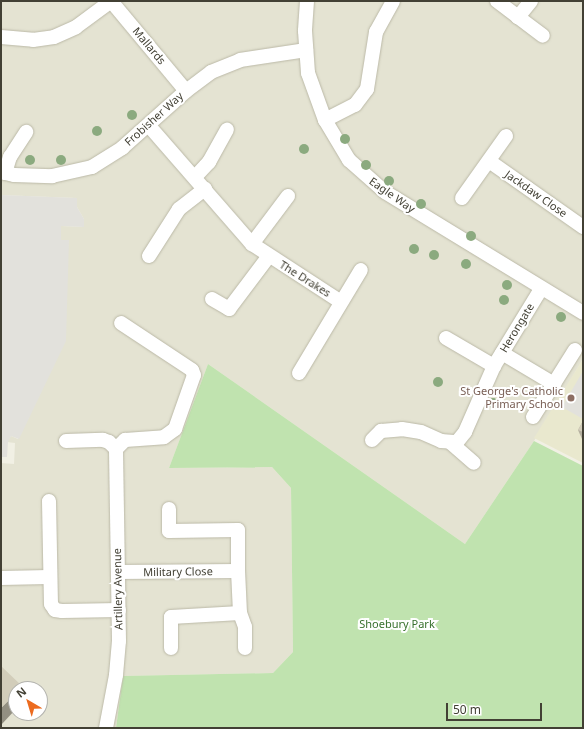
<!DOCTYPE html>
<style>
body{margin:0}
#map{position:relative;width:584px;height:729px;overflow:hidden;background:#f1f0e4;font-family:"Noto Sans",sans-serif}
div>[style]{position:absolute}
.residential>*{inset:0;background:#e4e3d2}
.education>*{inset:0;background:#e9e8ce}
.green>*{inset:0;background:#c0e3af}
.parking>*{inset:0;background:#e2e1dc}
.roads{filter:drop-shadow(0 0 1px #bbb9a7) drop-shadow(0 0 1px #bbb9a7)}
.minor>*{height:14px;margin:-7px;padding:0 7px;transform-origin:7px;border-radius:7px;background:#fff}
.trees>*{width:10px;height:10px;margin:-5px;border-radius:50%;background:#8baa7f}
.wall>*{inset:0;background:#b5b0a0}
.shaded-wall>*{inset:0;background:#939082}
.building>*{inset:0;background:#d2cdba}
.dots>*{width:11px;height:11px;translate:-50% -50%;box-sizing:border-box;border:2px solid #fff;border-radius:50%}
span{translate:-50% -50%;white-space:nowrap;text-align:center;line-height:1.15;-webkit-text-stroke:4px #fff;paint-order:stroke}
.street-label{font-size:11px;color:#424034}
.education-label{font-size:11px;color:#785e54}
.right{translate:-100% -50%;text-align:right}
.park-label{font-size:11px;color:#37702c}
.frame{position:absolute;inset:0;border:2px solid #424034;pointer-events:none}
.north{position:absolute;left:8px;top:681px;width:40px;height:40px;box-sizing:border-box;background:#fff;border:1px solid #b3b3ae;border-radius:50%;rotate:322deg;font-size:11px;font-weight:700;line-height:16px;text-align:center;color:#424034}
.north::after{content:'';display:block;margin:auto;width:14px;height:18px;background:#ec6b1f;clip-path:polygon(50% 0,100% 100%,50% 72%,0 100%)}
.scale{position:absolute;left:446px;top:703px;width:96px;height:18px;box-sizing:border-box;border:2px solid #424034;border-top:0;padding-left:5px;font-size:12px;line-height:14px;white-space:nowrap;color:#424034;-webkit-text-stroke:3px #fff;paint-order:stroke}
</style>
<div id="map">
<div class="residential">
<div style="clip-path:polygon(evenodd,1px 1px,583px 1px,583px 359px,534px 441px,465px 544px,208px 364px,169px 468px,272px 467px,291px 488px,293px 652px,273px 673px,123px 676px,116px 728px,1px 728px,1px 463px,14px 464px,15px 443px,7px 442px,11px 436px,18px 439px,69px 240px,61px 240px,61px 226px,84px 227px,84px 219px,77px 207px,77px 198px,1px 195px,1px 1px,16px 689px,40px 689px,40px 713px,16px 713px,16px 689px)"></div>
</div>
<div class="education">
<div style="clip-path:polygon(583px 359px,583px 463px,534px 438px)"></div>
</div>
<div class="green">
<div style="clip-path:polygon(208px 364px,465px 544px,534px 441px,583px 466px,583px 728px,116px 728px,123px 676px,273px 673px,293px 652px,291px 488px,272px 467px,169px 468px)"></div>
</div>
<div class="parking">
<div style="clip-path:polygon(1px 195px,77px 198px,77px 207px,84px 219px,84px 227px,61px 226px,61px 240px,69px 240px,66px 341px,19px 439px,11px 436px,8px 442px,7px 457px,1px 457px)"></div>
<div style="clip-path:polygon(583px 371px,583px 419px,562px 407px)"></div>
</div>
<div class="roads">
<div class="minor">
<div style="left:111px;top:1px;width:117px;rotate:50.2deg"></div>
<div style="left:307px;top:1px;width:30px;rotate:94deg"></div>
<div style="left:305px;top:31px;width:42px;rotate:85.9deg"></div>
<div style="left:308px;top:73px;width:50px;rotate:70.1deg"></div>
<div style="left:325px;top:120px;width:47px;rotate:59deg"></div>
<div style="left:349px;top:160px;width:48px;rotate:41.6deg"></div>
<div style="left:385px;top:192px;width:232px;rotate:31.4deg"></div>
<div style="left:497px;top:1px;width:26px;rotate:37deg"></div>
<div style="left:531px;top:1px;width:21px;rotate:129deg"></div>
<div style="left:518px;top:17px;width:31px;rotate:37deg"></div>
<div style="left:1px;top:37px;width:32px;rotate:5deg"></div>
<div style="left:33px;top:40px;width:21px;rotate:-8deg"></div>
<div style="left:54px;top:37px;width:24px;rotate:-24deg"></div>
<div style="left:76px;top:27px;width:44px;rotate:-36.6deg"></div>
<div style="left:325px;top:120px;width:34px;rotate:-27deg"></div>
<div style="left:355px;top:105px;width:20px;rotate:-53deg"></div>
<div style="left:367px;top:89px;width:58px;rotate:-81deg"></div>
<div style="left:376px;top:32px;width:35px;rotate:-61deg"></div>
<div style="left:149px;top:126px;width:157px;rotate:48.9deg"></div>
<div style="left:252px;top:244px;width:106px;rotate:33.1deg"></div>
<div style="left:489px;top:161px;width:115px;rotate:35.1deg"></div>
<div style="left:1px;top:172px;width:13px;rotate:13deg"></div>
<div style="left:14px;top:175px;width:38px;rotate:2deg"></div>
<div style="left:52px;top:176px;width:41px;rotate:-12.7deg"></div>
<div style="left:92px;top:167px;width:36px;rotate:-32deg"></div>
<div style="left:122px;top:148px;width:86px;rotate:-41.7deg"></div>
<div style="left:186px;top:91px;width:31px;rotate:-37deg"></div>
<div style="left:211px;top:72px;width:31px;rotate:-22deg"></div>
<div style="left:240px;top:60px;width:67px;rotate:-8.6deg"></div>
<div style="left:5px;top:173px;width:17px;rotate:-73deg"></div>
<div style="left:10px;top:157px;width:30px;rotate:-57deg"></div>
<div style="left:195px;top:177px;width:21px;rotate:-47deg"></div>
<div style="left:209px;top:162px;width:37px;rotate:-61deg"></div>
<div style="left:462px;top:198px;width:76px;rotate:-54.6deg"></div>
<div style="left:252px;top:244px;width:60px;rotate:-53.1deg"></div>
<div style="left:149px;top:256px;width:56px;rotate:-57.4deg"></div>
<div style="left:179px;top:209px;width:33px;rotate:-38deg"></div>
<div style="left:212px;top:299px;width:20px;rotate:30deg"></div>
<div style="left:229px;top:309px;width:66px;rotate:-53deg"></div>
<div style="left:446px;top:338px;width:56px;rotate:30.3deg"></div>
<div style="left:502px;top:353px;width:61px;rotate:30.8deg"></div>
<div style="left:299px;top:373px;width:120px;rotate:-59deg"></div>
<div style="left:533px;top:417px;width:79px;rotate:-57.9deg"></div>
<div style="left:372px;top:440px;width:13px;rotate:-45deg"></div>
<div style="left:381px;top:431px;width:21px;rotate:-5deg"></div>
<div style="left:402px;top:429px;width:19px;rotate:9deg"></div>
<div style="left:421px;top:432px;width:22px;rotate:24deg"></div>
<div style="left:441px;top:441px;width:16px;rotate:4deg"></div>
<div style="left:457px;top:442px;width:13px;rotate:-51deg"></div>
<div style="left:465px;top:432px;width:72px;rotate:-66.3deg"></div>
<div style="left:494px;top:366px;width:90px;rotate:-58.6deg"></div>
<div style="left:66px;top:441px;width:37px;rotate:-2deg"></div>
<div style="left:103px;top:440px;width:6px;rotate:18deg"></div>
<div style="left:109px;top:442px;width:10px;rotate:45deg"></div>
<div style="left:451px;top:443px;width:30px;rotate:41deg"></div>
<div style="left:116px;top:449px;width:13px;rotate:-45deg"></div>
<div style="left:125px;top:440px;width:39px;rotate:-4deg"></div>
<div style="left:164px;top:437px;width:14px;rotate:-36deg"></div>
<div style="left:175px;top:429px;width:57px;rotate:-70.6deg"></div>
<div style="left:194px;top:375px;width:5px;rotate:-112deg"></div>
<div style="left:192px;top:370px;width:85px;rotate:-146.5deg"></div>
<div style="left:49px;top:501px;width:103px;rotate:88.9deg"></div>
<div style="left:51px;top:604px;width:7px;rotate:56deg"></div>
<div style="left:55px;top:610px;width:7px;rotate:8deg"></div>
<div style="left:62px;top:611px;width:57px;rotate:-1deg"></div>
<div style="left:118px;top:572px;width:120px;rotate:-0.5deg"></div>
<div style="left:238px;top:571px;width:41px;rotate:-90deg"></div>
<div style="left:238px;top:530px;width:69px;rotate:179.2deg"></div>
<div style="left:169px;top:531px;width:22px;rotate:-90deg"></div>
<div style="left:1px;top:578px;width:48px;rotate:-1.2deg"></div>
<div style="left:240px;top:613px;width:15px;rotate:70deg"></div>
<div style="left:245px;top:627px;width:21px;rotate:90deg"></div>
<div style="left:171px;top:648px;width:31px;rotate:-90deg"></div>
<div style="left:171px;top:617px;width:69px;rotate:-3.3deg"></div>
<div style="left:240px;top:613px;width:42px;rotate:-92.7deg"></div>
<div style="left:106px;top:728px;width:54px;rotate:-79.3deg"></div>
<div style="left:116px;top:675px;width:34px;rotate:-85deg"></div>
<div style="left:119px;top:641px;width:192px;rotate:-90.9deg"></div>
</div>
</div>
<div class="trees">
<div style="left:132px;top:115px"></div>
<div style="left:97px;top:131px"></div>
<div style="left:345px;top:139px"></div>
<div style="left:304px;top:149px"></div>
<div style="left:30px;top:160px"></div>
<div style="left:61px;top:160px"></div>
<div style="left:366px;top:165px"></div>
<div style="left:389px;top:181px"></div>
<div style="left:421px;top:204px"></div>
<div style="left:471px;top:236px"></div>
<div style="left:414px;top:249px"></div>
<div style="left:434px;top:255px"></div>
<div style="left:466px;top:264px"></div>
<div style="left:507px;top:285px"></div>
<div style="left:504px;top:300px"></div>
<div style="left:561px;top:317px"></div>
<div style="left:438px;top:382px"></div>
<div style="left:493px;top:403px"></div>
</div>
<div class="wall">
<div style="clip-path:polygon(583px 421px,583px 440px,582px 439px,578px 430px)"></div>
</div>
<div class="shaded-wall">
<div style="clip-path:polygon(16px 693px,16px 709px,1px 725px,1px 708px)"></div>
</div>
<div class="building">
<div style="clip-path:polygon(583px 421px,583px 432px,578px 430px)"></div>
<div style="clip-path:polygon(1px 666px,22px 686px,19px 689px,16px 689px,16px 693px,1px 708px)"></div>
</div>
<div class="dots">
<div style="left:571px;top:398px;background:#8d6e63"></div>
</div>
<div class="street-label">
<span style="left:149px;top:46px;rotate:50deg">Mallards</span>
<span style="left:154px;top:119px;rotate:-42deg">Frobisher Way</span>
<span style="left:536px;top:194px;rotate:35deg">Jackdaw Close</span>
<span style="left:392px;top:195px;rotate:35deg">Eagle Way</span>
<span style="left:305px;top:279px;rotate:32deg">The Drakes</span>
<span style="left:517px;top:328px;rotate:-59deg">Herongate</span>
<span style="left:178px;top:572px;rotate:-1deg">Military Close</span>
<span style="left:118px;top:589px;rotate:-91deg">Artillery Avenue</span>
</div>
<div class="education-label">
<span class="right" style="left:563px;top:398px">St George's Catholic<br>Primary School</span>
</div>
<div class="park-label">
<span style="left:397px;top:624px">Shoebury Park</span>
</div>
<div class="frame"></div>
<div class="north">N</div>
<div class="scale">50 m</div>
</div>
